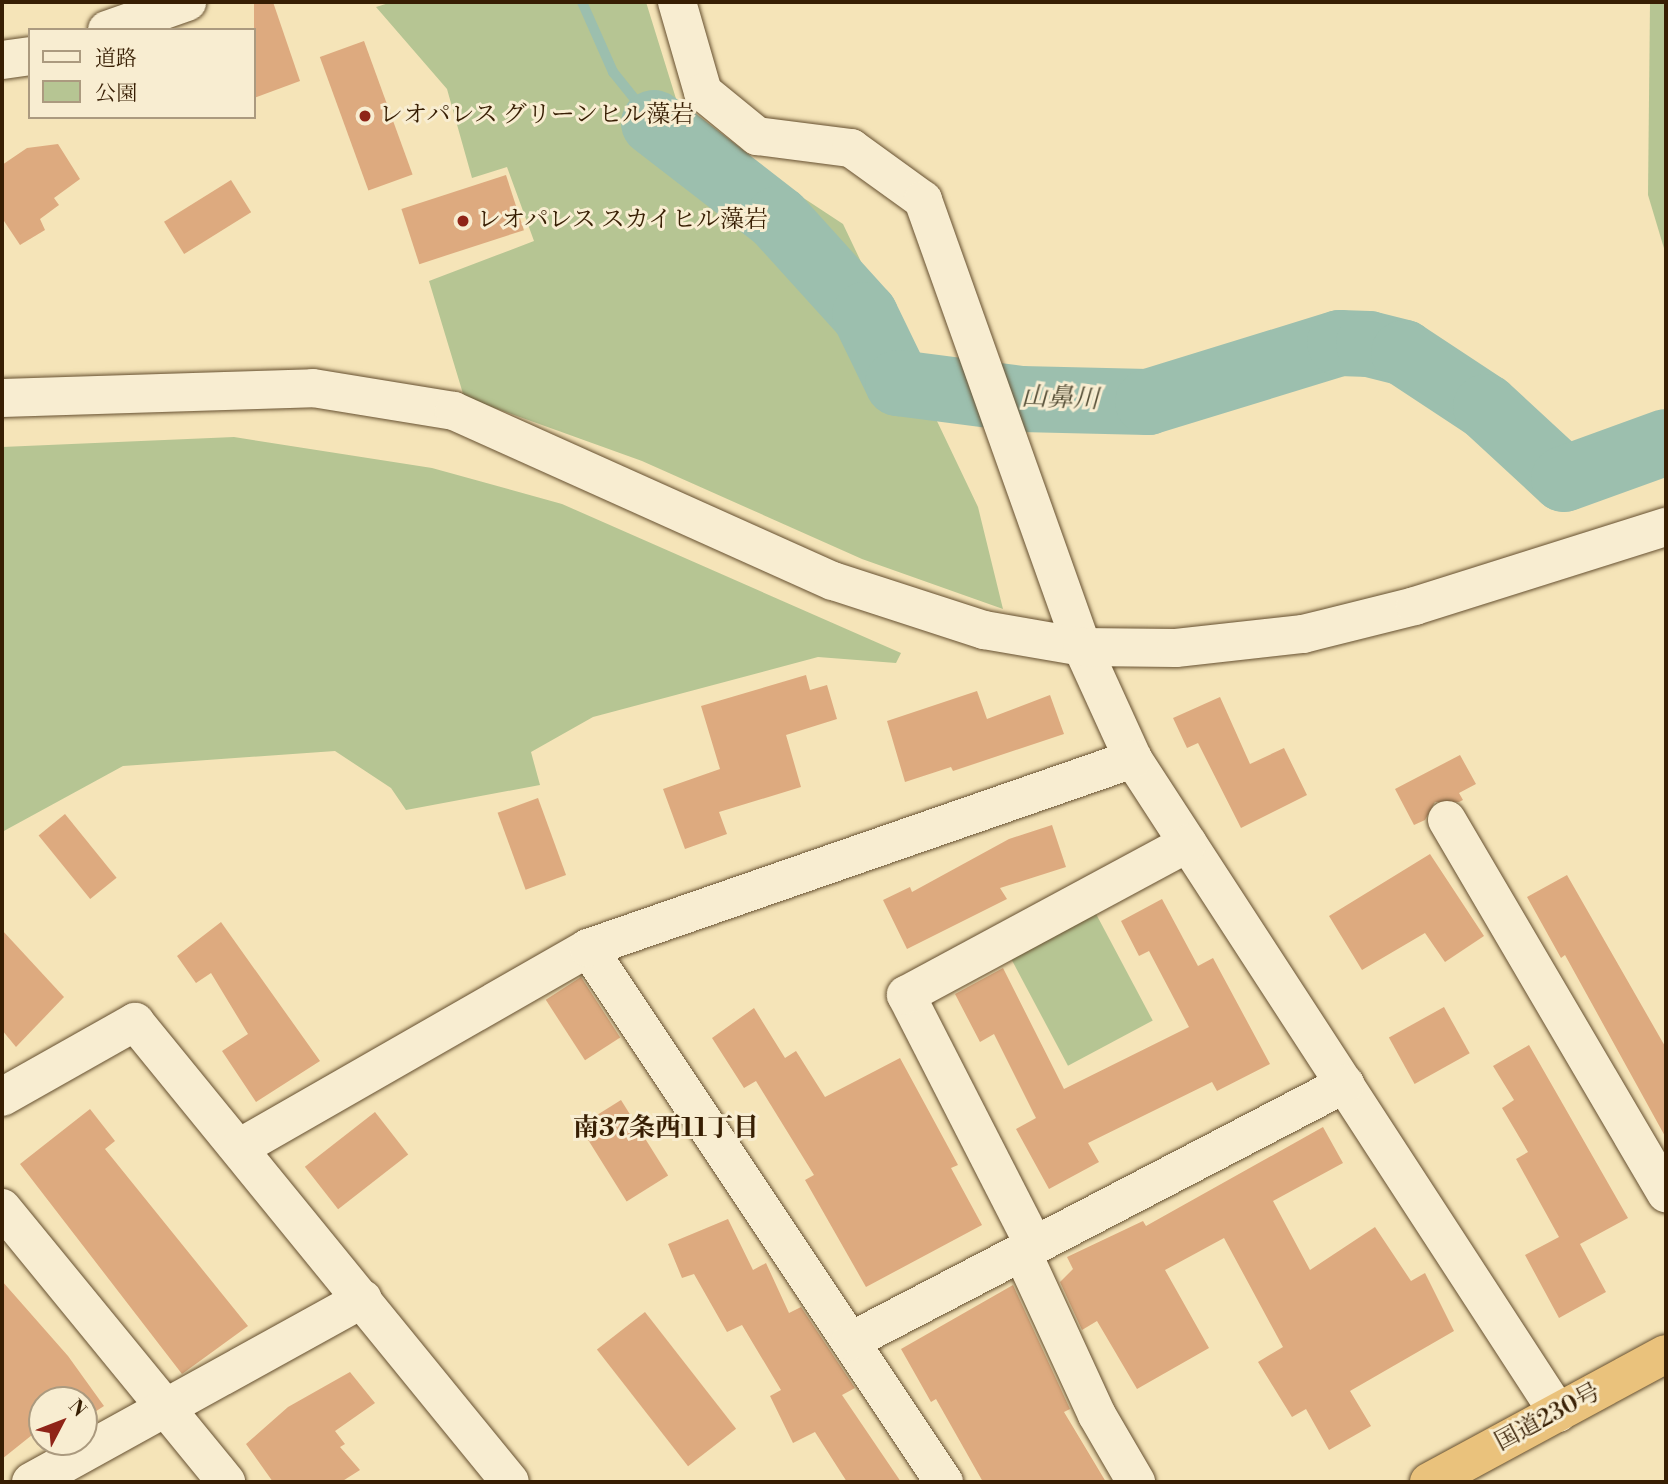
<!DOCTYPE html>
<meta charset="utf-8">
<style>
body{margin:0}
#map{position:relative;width:1668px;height:1484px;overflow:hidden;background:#f5e4b8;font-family:"Libre Bodoni","Noto Serif JP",serif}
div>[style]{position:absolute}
.green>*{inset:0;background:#b6c593;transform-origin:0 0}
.stream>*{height:10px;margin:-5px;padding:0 5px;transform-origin:5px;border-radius:5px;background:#9cbfae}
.river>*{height:66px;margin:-33px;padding:0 33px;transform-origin:33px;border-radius:33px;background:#9cbfae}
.building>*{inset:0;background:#ddaa7f;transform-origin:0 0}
.roads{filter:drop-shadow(0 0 2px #665030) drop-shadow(0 0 2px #665030)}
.minor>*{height:38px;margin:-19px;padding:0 19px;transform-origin:19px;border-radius:19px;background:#f8edd1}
.highway>*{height:38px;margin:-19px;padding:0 19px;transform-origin:19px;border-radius:19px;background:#eac27c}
.dots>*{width:19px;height:19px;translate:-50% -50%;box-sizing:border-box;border:4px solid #f8edd1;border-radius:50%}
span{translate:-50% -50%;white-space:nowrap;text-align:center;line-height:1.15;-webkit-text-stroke:6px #f8edd1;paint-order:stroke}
.poi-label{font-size:24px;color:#371e03}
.left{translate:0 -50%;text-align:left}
.street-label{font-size:24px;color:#371e03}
.water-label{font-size:26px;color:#554e36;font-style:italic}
.neighbourhood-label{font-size:26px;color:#371e03;font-weight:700}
.frame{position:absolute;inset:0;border:4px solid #371e03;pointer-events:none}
.legend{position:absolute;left:28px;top:28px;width:228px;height:91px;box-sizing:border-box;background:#f8edd1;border:2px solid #ab9a7f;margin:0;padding:9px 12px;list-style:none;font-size:21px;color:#371e03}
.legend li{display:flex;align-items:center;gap:14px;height:35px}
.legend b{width:35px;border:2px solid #ab9a7f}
.north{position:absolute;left:28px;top:1386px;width:70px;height:70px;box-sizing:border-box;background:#f8edd1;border:2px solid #ab9a7f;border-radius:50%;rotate:48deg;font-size:19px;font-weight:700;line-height:28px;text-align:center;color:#371e03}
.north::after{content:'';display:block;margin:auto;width:24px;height:32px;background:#8f2418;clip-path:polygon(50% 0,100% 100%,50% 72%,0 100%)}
</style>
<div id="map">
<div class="green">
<div style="clip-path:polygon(392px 2px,646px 2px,682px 118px,843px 224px,978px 507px,1003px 609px,862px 559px,642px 461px,464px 397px,429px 281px,534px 241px,507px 167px,472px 178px,447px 89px,376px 7px)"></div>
<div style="clip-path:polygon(1650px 2px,1666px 2px,1666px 255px,1648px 195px)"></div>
<div style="clip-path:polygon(234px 437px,432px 468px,562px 504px,901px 653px,896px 663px,818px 657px,593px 717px,531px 752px,540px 785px,406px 810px,391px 788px,335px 751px,123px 766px,2px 832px,2px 447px)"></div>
<div style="left:1095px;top:912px;width:123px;height:96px;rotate:62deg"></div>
</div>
<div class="stream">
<div style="left:582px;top:2px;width:77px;rotate:66.1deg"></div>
<div style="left:613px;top:72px;width:65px;rotate:51.2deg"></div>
</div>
<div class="river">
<div style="left:654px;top:123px;width:157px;rotate:37.7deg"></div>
<div style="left:778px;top:219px;width:130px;rotate:47.8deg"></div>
<div style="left:865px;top:315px;width:76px;rotate:64.1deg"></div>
<div style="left:898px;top:383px;width:124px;rotate:7.4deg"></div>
<div style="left:1021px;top:399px;width:127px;rotate:1.4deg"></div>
<div style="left:1148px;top:402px;width:201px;rotate:-17.1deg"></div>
<div style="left:1340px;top:343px;width:29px;rotate:2deg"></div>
<div style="left:1369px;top:344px;width:36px;rotate:14deg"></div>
<div style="left:1404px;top:353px;width:98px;rotate:33.4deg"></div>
<div style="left:1486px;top:407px;width:106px;rotate:42.7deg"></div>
<div style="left:1564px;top:479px;width:109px;rotate:-19.9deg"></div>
</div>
<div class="building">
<div style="clip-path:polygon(254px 2px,273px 2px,300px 81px,254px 98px)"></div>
<div style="left:364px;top:41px;width:142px;height:47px;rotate:70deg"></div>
<div style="clip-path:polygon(58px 144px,80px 179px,54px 198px,59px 205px,40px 219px,45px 230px,20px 245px,2px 218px,2px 165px,27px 148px)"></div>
<div style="left:506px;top:175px;width:58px;height:110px;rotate:72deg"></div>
<div style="left:231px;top:180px;width:38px;height:79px;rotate:58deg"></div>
<div style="clip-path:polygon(806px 675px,810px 690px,827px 685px,837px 719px,786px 735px,801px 787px,719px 812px,727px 834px,685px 849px,663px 789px,720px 769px,701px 706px)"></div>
<div style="clip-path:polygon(977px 691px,987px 719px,1050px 695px,1064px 734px,953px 771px,951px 767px,905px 782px,887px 721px)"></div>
<div style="clip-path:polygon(1220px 697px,1250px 764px,1284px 748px,1307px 795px,1241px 828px,1198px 743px,1187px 748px,1173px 718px)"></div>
<div style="clip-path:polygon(1460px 755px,1476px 784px,1459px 793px,1463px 800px,1459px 802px,1435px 802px,1425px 820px,1414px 825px,1395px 789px)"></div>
<div style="left:538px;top:798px;width:82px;height:43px;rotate:70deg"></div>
<div style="left:65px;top:814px;width:82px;height:34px;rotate:51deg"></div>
<div style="clip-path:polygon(1052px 825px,1066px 867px,1000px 888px,1007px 899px,907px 949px,883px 900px,910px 887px,912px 892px,1009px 839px)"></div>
<div style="clip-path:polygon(1430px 854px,1484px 936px,1445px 962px,1425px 933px,1362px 970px,1329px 916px)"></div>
<div style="clip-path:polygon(1567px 875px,1666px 1048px,1666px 1138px,1565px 955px,1561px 958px,1527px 897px)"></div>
<div style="clip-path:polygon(1162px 899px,1198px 966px,1213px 958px,1270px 1064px,1217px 1091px,1212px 1082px,1088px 1143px,1099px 1162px,1049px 1189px,1016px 1129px,1036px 1118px,994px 1034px,980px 1042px,955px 994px,1003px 968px,1064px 1089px,1189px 1027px,1149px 951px,1139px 956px,1121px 921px)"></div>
<div style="clip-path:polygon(221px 922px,320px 1061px,256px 1102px,222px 1051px,248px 1034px,211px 973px,196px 983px,177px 956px)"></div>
<div style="clip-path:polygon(2px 930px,64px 997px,16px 1047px,2px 1030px)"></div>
<div style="left:581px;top:977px;width:72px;height:42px;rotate:57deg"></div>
<div style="left:1444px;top:1007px;width:53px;height:63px;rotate:61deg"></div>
<div style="clip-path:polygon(754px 1008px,785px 1058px,796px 1051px,825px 1097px,900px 1058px,958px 1165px,951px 1168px,982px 1225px,866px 1287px,805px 1180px,814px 1175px,756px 1081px,744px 1088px,712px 1038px)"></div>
<div style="clip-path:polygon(1529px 1045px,1628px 1218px,1580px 1244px,1606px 1292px,1559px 1318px,1525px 1255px,1559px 1237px,1516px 1159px,1528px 1152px,1502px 1108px,1514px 1100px,1493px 1066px)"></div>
<div style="left:621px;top:1100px;width:89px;height:49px;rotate:58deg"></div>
<div style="clip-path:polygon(90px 1109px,115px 1141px,105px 1149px,248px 1326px,182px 1374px,20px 1164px)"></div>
<div style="left:375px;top:1112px;width:54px;height:89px;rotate:52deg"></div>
<div style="clip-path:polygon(1323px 1127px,1343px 1163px,1273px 1201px,1310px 1270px,1375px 1227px,1411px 1281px,1425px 1273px,1454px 1331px,1350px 1391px,1371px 1426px,1329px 1450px,1306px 1409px,1292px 1417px,1258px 1362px,1283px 1347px,1224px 1238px,1165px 1270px,1209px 1348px,1137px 1389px,1097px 1321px,1082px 1330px,1060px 1282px,1073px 1269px,1067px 1257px,1143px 1221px,1146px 1226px)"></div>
<div style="clip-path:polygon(728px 1219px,753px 1270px,766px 1263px,789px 1313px,801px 1307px,855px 1388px,842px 1395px,901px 1482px,847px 1482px,815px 1432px,793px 1443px,770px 1396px,781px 1390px,742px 1325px,727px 1332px,694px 1274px,682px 1278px,668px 1244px)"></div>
<div style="clip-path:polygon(2px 1281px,68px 1356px,104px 1406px,84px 1419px,84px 1400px,42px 1400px,42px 1427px,2px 1459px)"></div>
<div style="clip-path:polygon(1013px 1285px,1070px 1409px,1064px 1412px,1106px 1482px,983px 1482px,936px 1399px,931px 1402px,901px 1349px)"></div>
<div style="left:645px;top:1312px;width:148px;height:61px;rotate:52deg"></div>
<div style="clip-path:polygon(350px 1372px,375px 1403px,335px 1431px,345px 1444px,340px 1447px,360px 1470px,341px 1482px,273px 1482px,246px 1444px,288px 1407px)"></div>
</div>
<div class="roads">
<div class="minor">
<div style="left:677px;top:2px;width:94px;rotate:73.9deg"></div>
<div style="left:703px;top:92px;width:70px;rotate:39.2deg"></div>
<div style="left:757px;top:136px;width:95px;rotate:7.3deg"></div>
<div style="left:851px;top:148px;width:89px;rotate:35.8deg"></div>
<div style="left:923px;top:200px;width:474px;rotate:70.4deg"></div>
<div style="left:1082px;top:647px;width:123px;rotate:65.5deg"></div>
<div style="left:1133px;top:759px;width:780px;rotate:56.98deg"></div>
<div style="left:107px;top:30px;width:85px;rotate:-19.3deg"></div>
<div style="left:2px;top:60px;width:28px;rotate:-8deg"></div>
<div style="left:2px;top:398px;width:311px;rotate:-1.8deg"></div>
<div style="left:313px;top:388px;width:143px;rotate:9.3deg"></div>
<div style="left:454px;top:411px;width:415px;rotate:24.2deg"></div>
<div style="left:833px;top:581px;width:159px;rotate:18deg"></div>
<div style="left:984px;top:630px;width:99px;rotate:9.8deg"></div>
<div style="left:1082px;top:647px;width:94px;rotate:0.6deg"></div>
<div style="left:1176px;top:648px;width:128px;rotate:-6.3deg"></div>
<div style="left:1303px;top:634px;width:115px;rotate:-14deg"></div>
<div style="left:1415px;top:606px;width:263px;rotate:-17.5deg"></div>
<div style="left:1447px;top:820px;width:433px;rotate:59.6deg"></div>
<div style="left:588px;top:948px;width:642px;rotate:56.31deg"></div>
<div style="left:2px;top:1097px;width:153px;rotate:-29.4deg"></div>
<div style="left:135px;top:1022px;width:593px;rotate:50.81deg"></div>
<div style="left:239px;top:1148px;width:402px;rotate:-29.8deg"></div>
<div style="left:588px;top:948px;width:577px;rotate:-19.13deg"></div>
<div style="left:2px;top:1208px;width:354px;rotate:50.7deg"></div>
<div style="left:1034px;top:1245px;width:281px;rotate:-117.1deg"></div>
<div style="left:906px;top:995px;width:320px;rotate:-28.3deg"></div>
<div style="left:1022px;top:1252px;width:179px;rotate:65.3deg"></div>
<div style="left:1097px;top:1415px;width:78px;rotate:59.8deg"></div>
<div style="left:851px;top:1341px;width:557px;rotate:-27.49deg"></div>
<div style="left:31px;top:1482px;width:379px;rotate:-28.9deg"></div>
</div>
<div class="highway">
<div style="left:1429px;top:1482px;width:269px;rotate:-28.4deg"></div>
</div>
</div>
<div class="dots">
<div style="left:365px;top:116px;background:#8f2418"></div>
<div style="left:463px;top:221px;background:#8f2418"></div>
</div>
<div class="poi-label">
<span class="left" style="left:379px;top:116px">レオパレス グリーンヒル藻岩</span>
<span class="left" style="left:477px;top:221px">レオパレス スカイヒル藻岩</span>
</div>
<div class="street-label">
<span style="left:1548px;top:1418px;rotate:-28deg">国道230号</span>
</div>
<div class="water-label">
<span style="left:1060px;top:399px;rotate:2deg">山鼻川</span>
</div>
<div class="neighbourhood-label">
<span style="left:666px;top:1129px">南37条西11丁目</span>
</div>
<div class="frame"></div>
<ul class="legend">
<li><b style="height:9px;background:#f8edd1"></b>道路</li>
<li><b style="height:19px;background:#b6c593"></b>公園</li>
</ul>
<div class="north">N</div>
</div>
